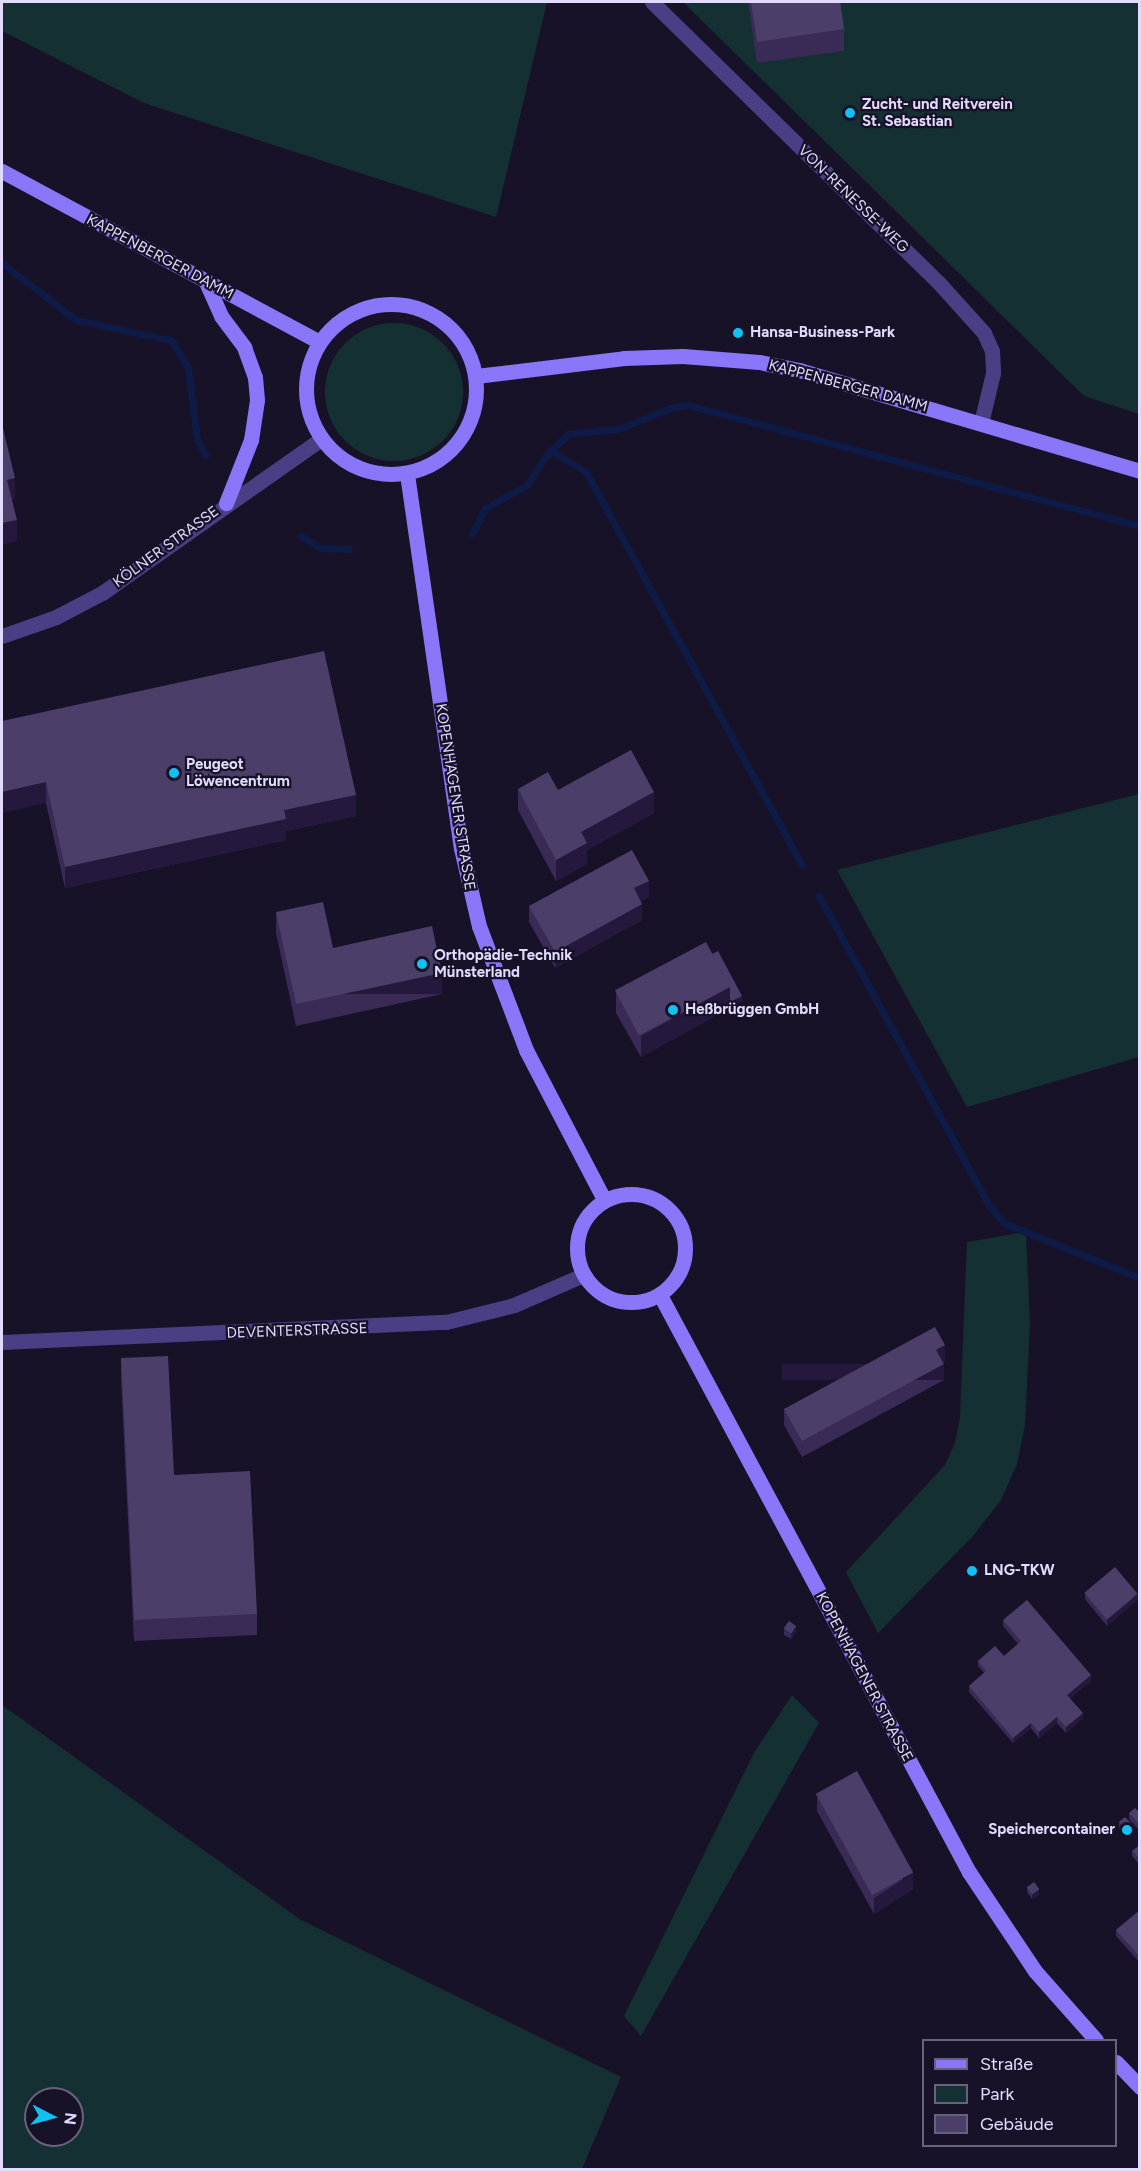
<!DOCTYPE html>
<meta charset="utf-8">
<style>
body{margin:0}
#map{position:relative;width:1141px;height:2171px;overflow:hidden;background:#181229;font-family:Figtree,sans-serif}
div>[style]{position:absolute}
.green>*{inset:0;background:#153032}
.round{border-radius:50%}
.stream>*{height:7px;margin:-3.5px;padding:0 3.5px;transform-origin:3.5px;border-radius:3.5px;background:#0d1b46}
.street>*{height:15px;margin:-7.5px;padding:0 7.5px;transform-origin:7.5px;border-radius:7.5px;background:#4a3f85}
.secondary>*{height:15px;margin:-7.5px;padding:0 7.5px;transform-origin:7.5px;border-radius:7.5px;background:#8976f9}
.secondary>.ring{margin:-7.5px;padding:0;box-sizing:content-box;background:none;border:15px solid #8976f9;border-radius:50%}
.wall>*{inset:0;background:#392b56}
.shaded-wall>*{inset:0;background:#24193c;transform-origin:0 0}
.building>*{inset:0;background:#4b3e68;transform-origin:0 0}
.dots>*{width:16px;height:16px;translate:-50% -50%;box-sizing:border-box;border:3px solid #181229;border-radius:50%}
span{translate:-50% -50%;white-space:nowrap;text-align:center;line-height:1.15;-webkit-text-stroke:4.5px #181229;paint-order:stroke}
.poi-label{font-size:15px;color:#e3dbfd;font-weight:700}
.left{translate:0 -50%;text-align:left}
.right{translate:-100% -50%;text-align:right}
.street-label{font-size:15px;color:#e3dbfd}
.frame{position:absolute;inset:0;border:3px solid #e3dbfd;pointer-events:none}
.legend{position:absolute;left:922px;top:2039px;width:195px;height:108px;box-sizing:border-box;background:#181229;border:2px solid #69627e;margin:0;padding:8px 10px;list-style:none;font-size:18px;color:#e3dbfd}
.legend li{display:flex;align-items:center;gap:12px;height:30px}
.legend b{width:30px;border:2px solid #69627e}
.north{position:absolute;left:24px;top:2087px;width:60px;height:60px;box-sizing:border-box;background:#181229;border:2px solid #69627e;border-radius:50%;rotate:96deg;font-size:16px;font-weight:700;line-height:24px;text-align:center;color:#e3dbfd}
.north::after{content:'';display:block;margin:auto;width:21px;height:27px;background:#10c2f4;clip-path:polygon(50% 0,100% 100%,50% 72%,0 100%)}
</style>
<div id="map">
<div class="green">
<div style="clip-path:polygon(2px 2px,547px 2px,496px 217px,144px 103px,2px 31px)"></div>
<div style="clip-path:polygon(683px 2px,1139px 2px,1139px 414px,1084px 396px)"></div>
<div class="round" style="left:325px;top:323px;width:138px;height:138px"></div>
<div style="clip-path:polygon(1139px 794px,1139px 1057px,967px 1107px,837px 870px)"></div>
<div style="clip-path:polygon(1026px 1232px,1030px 1323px,1025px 1425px,1017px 1464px,1001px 1500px,973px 1536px,878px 1633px,846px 1572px,945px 1465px,955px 1443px,960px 1417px,967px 1242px)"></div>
<div style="clip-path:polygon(792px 1695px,819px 1723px,641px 2036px,624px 2016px,755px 1751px)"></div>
<div style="clip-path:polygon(evenodd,2px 1705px,301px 1920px,621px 2077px,582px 2169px,2px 2169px,2px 1705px,36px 2099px,72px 2099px,72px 2135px,36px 2135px,36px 2099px)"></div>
</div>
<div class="stream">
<div style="left:2px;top:263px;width:93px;rotate:37.6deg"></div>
<div style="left:76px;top:320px;width:97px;rotate:11.9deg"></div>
<div style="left:171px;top:340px;width:32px;rotate:58deg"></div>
<div style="left:188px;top:367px;width:73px;rotate:82.9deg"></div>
<div style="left:197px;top:439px;width:18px;rotate:63deg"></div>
<div style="left:550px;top:450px;width:42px;rotate:31.4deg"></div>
<div style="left:586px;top:472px;width:448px;rotate:61.2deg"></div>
<div style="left:472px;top:534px;width:29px;rotate:-63deg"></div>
<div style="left:485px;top:508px;width:48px;rotate:-28.7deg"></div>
<div style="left:527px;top:485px;width:33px;rotate:-57deg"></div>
<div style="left:545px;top:457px;width:33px;rotate:-45deg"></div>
<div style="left:568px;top:434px;width:50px;rotate:-5.7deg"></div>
<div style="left:618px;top:429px;width:59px;rotate:-21.8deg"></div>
<div style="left:673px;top:407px;width:15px;rotate:-8deg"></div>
<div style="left:688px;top:405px;width:468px;rotate:15deg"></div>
<div style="left:301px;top:536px;width:22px;rotate:32deg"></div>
<div style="left:320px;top:548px;width:29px;rotate:2deg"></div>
<div style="left:819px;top:896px;width:353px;rotate:61.2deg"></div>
<div style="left:989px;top:1205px;width:23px;rotate:50deg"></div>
<div style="left:1004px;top:1223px;width:147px;rotate:22deg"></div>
</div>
<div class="street">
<div style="left:652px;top:2px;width:402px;rotate:44.4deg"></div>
<div style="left:939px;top:283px;width:67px;rotate:48deg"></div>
<div style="left:984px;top:333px;width:20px;rotate:66deg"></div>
<div style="left:992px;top:351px;width:22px;rotate:87deg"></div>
<div style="left:993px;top:373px;width:51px;rotate:103.5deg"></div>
<div style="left:2px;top:636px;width:57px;rotate:-19.4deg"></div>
<div style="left:56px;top:617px;width:52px;rotate:-27.6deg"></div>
<div style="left:102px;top:593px;width:268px;rotate:-35.1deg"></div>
<div style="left:2px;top:1342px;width:444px;rotate:-2.6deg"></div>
<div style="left:446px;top:1322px;width:70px;rotate:-14deg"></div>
<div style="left:514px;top:1305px;width:75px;rotate:-23.5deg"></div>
</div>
<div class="secondary">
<div style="left:2px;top:171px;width:360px;rotate:28.3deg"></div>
<div style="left:206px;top:282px;width:37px;rotate:66deg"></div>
<div style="left:221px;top:316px;width:39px;rotate:53deg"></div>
<div style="left:244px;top:347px;width:32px;rotate:70deg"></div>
<div style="left:255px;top:377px;width:23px;rotate:85deg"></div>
<div style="left:257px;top:400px;width:40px;rotate:98.5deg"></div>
<div style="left:251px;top:440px;width:68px;rotate:111.6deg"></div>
<div class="ring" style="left:306px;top:304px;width:155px;height:155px"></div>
<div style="left:476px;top:376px;width:149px;rotate:-6.9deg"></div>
<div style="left:624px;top:358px;width:59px;rotate:-1.9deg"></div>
<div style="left:683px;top:356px;width:76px;rotate:4.5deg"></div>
<div style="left:759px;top:362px;width:41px;rotate:11.3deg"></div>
<div style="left:799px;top:370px;width:356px;rotate:16.5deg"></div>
<div style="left:407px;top:474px;width:378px;rotate:81.8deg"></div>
<div style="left:461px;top:848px;width:80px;rotate:77deg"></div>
<div style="left:479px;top:926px;width:133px;rotate:69.2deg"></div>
<div style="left:526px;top:1050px;width:170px;rotate:62.4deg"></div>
<div class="ring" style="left:577px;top:1194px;width:93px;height:93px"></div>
<div style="left:660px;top:1295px;width:655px;rotate:61.83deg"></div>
<div style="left:969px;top:1872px;width:119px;rotate:56.3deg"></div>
<div style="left:1035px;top:1971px;width:92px;rotate:48.5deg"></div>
<div style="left:1116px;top:2062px;width:35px;rotate:46deg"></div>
</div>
<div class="wall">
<div style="clip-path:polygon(748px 2px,840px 2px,844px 29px,844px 51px,757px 63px)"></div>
<div style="clip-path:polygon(2px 721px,356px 816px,286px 831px,286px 840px,65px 888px,46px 803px)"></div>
<div style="clip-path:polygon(518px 789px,558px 790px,654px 813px,587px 850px,587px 864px,556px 881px,518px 810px)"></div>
<div style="clip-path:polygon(649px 897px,641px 901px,642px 920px,555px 968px,529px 922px,529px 906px)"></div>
<div style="clip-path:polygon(276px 912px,333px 948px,442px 994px,296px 1026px,276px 933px)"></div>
<div style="clip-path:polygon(712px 954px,742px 1001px,641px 1057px,616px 1013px,616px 992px)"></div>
<div style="clip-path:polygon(121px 1358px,174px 1475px,257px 1614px,257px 1635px,134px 1641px,121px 1379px)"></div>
<div style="clip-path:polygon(945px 1361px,943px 1362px,944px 1380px,802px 1457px,784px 1425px,784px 1409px)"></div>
<div style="clip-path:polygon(1085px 1594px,1138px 1599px,1107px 1626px,1085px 1599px)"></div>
<div style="clip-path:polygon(1003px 1620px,1091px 1681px,1070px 1698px,1083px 1718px,1066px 1733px,1057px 1723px,1039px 1738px,1031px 1728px,1013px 1743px,969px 1692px,969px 1686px,984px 1673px,978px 1666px,978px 1661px,1004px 1656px,1018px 1644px,1003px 1626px)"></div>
<div style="clip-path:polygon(784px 1629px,796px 1631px,791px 1639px,784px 1635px)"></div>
<div style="clip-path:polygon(817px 1795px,913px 1889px,874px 1914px,817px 1811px)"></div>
<div style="clip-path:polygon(1129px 1813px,1140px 1813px,1138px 1829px,1129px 1819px)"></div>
<div style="clip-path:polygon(1119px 1822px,1135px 1832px,1128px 1838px,1119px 1827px)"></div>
<div style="clip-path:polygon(1140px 1845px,1140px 1865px,1132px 1856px,1132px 1851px)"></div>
<div style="clip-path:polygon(1027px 1887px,1039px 1895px,1032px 1899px,1027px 1892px)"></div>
<div style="clip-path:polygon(1140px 1910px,1140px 1963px,1116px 1936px,1116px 1930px)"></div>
</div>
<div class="shaded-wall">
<div style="clip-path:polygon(15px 478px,15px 499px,7px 501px,7px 480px)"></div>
<div style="clip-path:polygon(17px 520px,17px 541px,2px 545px,2px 523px)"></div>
<div style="clip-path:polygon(46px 782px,46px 803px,2px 813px,2px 792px)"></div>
<div style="clip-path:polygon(654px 792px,654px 813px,587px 850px,587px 864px,556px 881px,556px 860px,581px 832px)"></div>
<div style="clip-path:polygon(356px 795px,356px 816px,286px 831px,286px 840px,65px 888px,65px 867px,284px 810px)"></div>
<div style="clip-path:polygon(649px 881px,649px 897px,634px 905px,634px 888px)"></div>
<div style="clip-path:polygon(642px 904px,642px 920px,555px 968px,555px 952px)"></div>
<div style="left:442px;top:973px;width:21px;height:149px;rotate:90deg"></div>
<div style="clip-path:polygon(730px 987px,742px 996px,742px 1001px,641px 1057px,641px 1036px)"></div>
<div style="clip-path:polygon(945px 1345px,945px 1361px,936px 1366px,936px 1350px)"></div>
<div style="left:944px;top:1364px;width:16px;height:162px;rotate:90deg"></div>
<div style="clip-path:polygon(1138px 1594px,1138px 1599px,1107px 1626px,1107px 1620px)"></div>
<div style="clip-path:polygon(796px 1626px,796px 1631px,791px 1639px,791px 1634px)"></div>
<div style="clip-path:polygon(1091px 1675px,1091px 1681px,1067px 1700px,1067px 1695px)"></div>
<div style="clip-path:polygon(1083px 1713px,1083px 1718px,1066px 1733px,1066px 1727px)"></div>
<div style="clip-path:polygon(1057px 1717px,1057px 1723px,1039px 1738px,1039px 1732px)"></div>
<div style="clip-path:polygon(1031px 1723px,1031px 1728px,1013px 1743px,1013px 1738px)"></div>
<div style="clip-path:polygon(1135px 1827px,1135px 1832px,1128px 1838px,1128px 1832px)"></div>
<div style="clip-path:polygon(913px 1873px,913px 1889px,874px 1914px,874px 1898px)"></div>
<div style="clip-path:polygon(1039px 1889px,1039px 1895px,1032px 1899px,1032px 1894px)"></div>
</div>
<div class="building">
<div style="clip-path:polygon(751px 2px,840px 2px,844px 29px,757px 42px)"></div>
<div style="clip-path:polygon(2px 424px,15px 478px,7px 480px,17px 520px,2px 523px)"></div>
<div style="clip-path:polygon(324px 651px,356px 795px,284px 810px,286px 819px,65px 867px,46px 782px,2px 792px,2px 721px)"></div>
<div style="clip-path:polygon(631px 750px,654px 792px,581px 832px,587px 843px,556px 860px,518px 789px,548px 772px,558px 790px)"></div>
<div style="clip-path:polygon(632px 850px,649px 881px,634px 888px,642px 904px,555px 952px,529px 906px)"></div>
<div style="clip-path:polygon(323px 902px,333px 948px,432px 926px,442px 973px,296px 1004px,276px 912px)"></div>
<div style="left:706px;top:942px;width:51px;height:103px;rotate:62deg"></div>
<div style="clip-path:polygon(718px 951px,742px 996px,730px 1002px,730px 987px,712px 954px)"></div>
<div style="clip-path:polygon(935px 1327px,945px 1345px,936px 1350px,944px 1364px,802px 1441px,784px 1409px)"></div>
<div style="clip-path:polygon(168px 1356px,174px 1475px,250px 1471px,257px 1614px,134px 1620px,121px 1358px)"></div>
<div style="left:1115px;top:1567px;width:35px;height:40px;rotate:50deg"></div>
<div style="clip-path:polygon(1027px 1600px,1091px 1675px,1067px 1695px,1083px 1713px,1066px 1727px,1057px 1717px,1039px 1732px,1031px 1723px,1013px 1738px,969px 1686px,986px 1671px,978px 1661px,995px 1646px,1004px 1656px,1021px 1641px,1003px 1620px)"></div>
<div style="left:789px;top:1621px;width:9px;height:9px;rotate:36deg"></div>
<div style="left:857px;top:1771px;width:116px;height:47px;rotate:61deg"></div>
<div style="clip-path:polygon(1135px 1808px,1140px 1813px,1140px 1822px,1138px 1823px,1129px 1813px)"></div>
<div style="clip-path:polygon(1125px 1817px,1135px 1827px,1128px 1832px,1119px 1822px)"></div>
<div style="clip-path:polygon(1140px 1845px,1140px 1859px,1132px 1851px)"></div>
<div style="left:1034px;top:1882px;width:9px;height:9px;rotate:54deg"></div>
<div style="clip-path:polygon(1140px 1910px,1140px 1957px,1116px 1930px)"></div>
</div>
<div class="dots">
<div style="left:850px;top:113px;background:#10c2f4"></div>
<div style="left:738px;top:333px;background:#10c2f4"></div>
<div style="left:174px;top:773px;background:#10c2f4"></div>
<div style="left:422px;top:964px;background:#10c2f4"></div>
<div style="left:673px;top:1010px;background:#10c2f4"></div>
<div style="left:972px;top:1571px;background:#10c2f4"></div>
<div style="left:1127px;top:1830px;background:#10c2f4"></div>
</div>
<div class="poi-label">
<span class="left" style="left:862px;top:113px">Zucht- und Reitverein<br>St. Sebastian</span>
<span class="left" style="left:750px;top:333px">Hansa-Business-Park</span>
<span class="left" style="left:186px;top:773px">Peugeot<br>Löwencentrum</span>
<span class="left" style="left:434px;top:964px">Orthopädie-Technik<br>Münsterland</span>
<span class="left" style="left:685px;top:1010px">Heßbrüggen GmbH</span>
<span class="left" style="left:984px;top:1571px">LNG-TKW</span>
<span class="right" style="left:1115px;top:1830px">Speichercontainer</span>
</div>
<div class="street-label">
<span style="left:853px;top:199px;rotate:44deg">VON-RENESSE-WEG</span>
<span style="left:160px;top:257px;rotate:28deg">KAPPENBERGER DAMM</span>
<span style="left:848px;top:386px;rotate:15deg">KAPPENBERGER DAMM</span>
<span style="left:166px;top:547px;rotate:-36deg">KÖLNER STRASSE</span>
<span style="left:455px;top:797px;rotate:81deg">KOPENHAGENER STRASSE</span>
<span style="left:297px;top:1331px;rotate:-2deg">DEVENTERSTRASSE</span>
<span style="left:864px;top:1677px;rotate:62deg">KOPENHAGENER STRASSE</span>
</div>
<div class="frame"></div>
<ul class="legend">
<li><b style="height:8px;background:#8976f9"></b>Straße</li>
<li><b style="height:16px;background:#153032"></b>Park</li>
<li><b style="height:16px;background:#4b3e68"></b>Gebäude</li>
</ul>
<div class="north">N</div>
</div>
